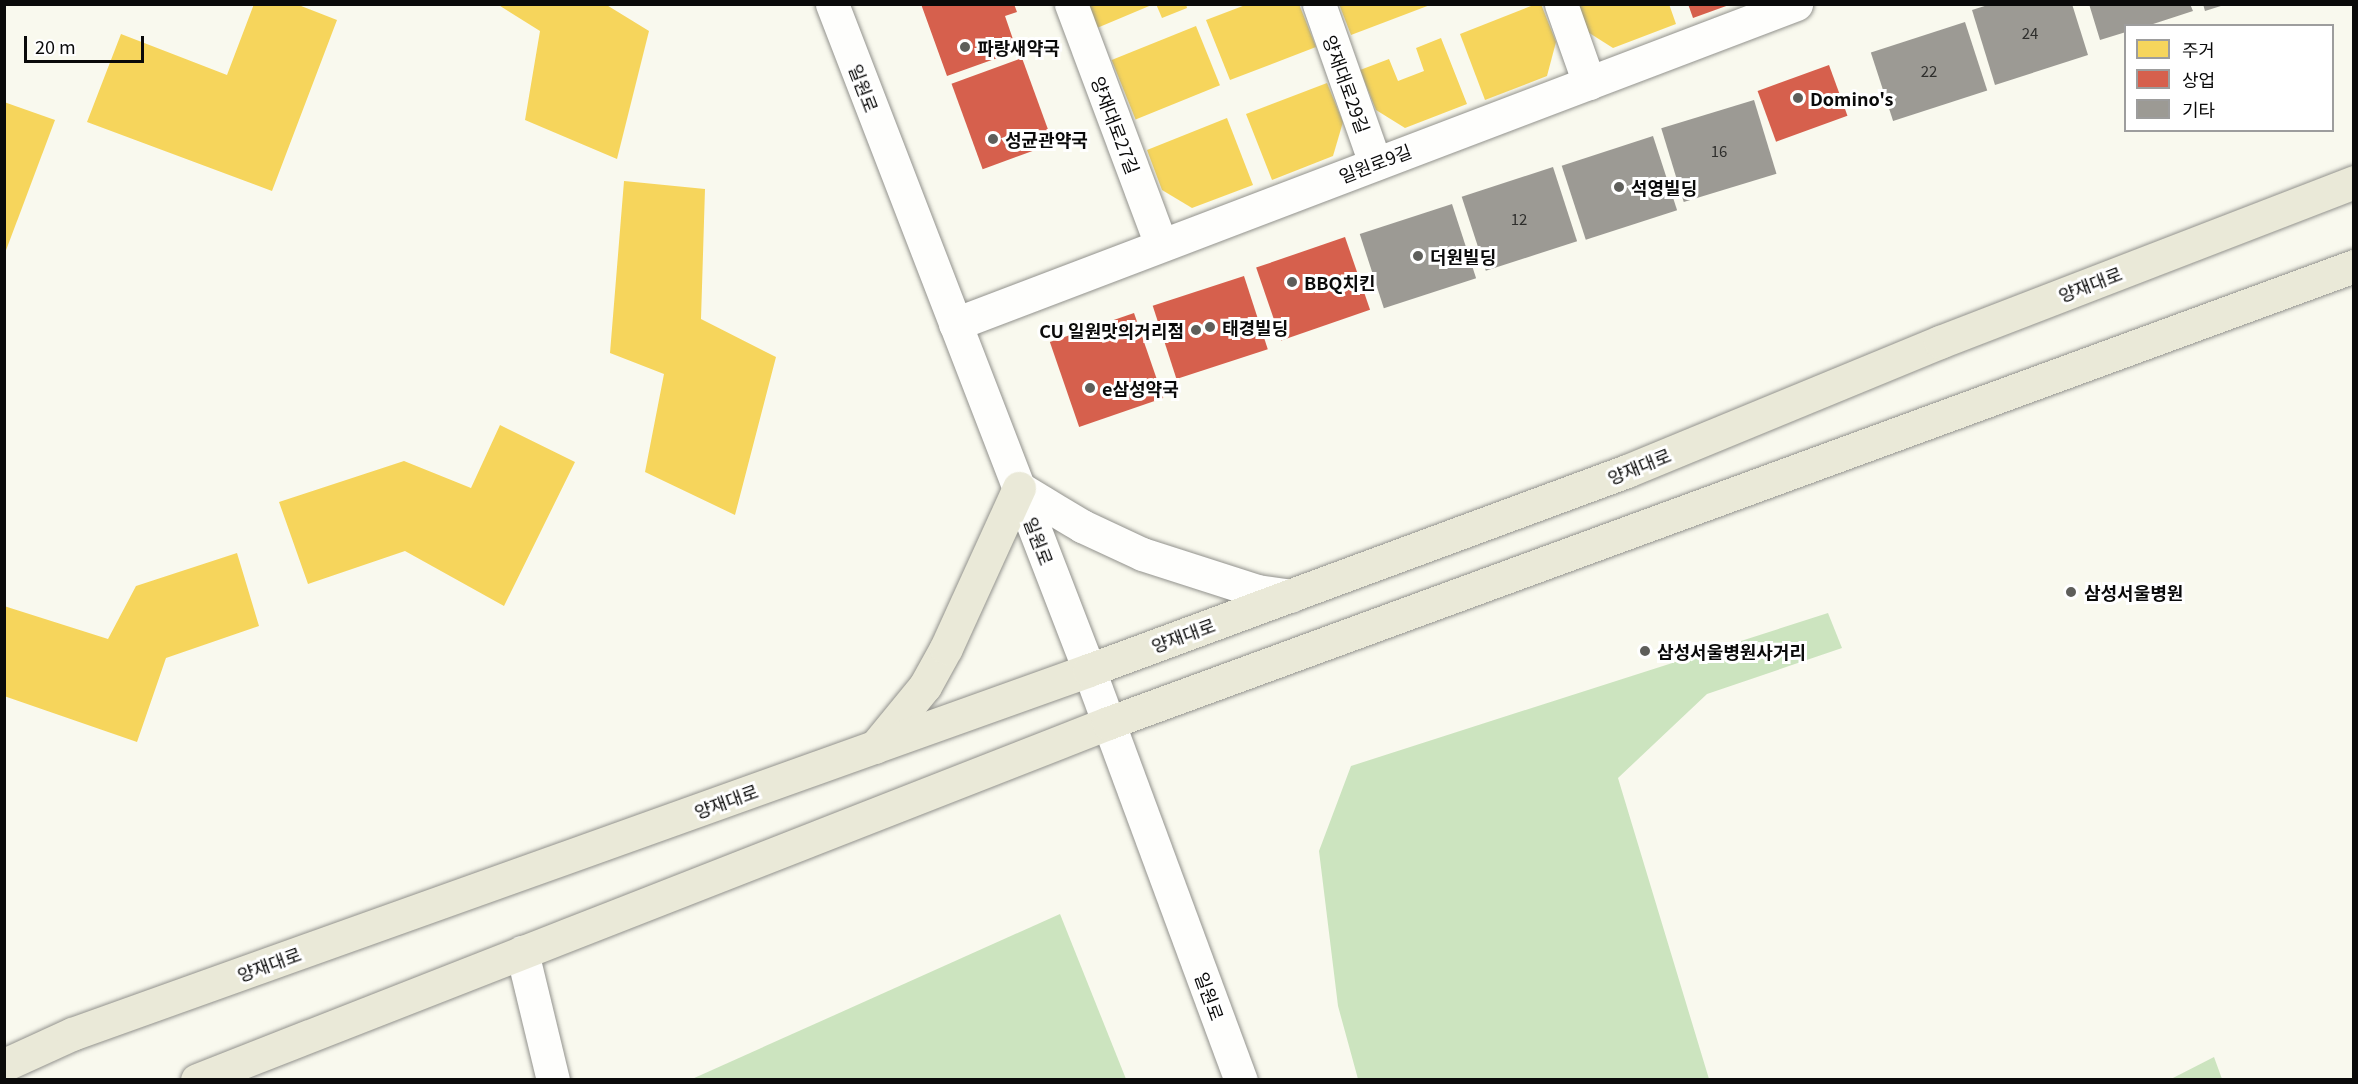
<!DOCTYPE html>
<meta charset="utf-8">
<style>
body{margin:0}
#map{position:relative;width:2358px;height:1084px;overflow:hidden;background:#f9f9ee;font-family:Georgia,"Noto Sans KR",serif}
div>[style]{position:absolute}
.forest>*{inset:0;background:#cce4bf}
.homes>*{inset:0;background:#f6d55c;transform-origin:0 0}
.shops>*{inset:0;background:#d6604d;transform-origin:0 0}
.building>*{inset:0;background:#9c9a94;transform-origin:0 0}
.roads{filter:drop-shadow(0 0 2px #92928d) drop-shadow(0 0 2px #92928d)}
.minor>*{height:33px;margin:-16.5px;padding:0 16.5px;transform-origin:16.5px;border-radius:16.5px;background:#fefefc}
.major>*{height:33px;margin:-16.5px;padding:0 16.5px;transform-origin:16.5px;border-radius:16.5px;background:#eae9d8}
.dots>*{width:16px;height:16px;translate:-50% -50%;box-sizing:border-box;border:3px solid #fff;border-radius:50%}
span{translate:-50% -50%;white-space:nowrap;text-align:center;line-height:1.15;-webkit-text-stroke:6px #fff;paint-order:stroke}
.number-label{font-size:15px;color:#2e2e2c}
.number-label span{-webkit-text-stroke-width:0}
.poi-label{font-size:18px;color:#0a0a0a;font-weight:700}
.left{translate:0 -50%;text-align:left}
.right{translate:-100% -50%;text-align:right}
.street-label{font-size:18px;color:#0a0a0a}
.frame{position:absolute;inset:0;border:6px solid #0a0a0a;pointer-events:none}
.legend{position:absolute;left:2124px;top:24px;width:210px;height:108px;box-sizing:border-box;background:#fff;border:2px solid #9d9d9d;margin:0;padding:8px 10px;list-style:none;font-size:18px;color:#0a0a0a}
.legend li{display:flex;align-items:center;gap:12px;height:30px}
.legend b{width:30px;border:2px solid #9d9d9d}
.scale{position:absolute;left:24px;top:36px;width:120px;height:27px;box-sizing:border-box;border:3px solid #0a0a0a;border-top:0;padding-left:8px;font-size:18px;line-height:21px;white-space:nowrap;color:#0a0a0a;-webkit-text-stroke:4px #fff;paint-order:stroke}
</style>
<div id="map">
<div class="forest">
<div style="clip-path:polygon(1828px 613px,1842px 648px,1707px 694px,1618px 778px,1709px 1079px,1358px 1079px,1338px 1006px,1319px 851px,1351px 766px)"></div>
<div style="clip-path:polygon(1060px 914px,1126px 1079px,692px 1079px)"></div>
<div style="clip-path:polygon(2214px 1057px,2222px 1079px,2170px 1079px,2171px 1079px)"></div>
</div>
<div class="homes">
<div style="clip-path:polygon(254px 4px,296px 4px,337px 20px,272px 191px,87px 122px,121px 34px,227px 75px)"></div>
<div style="clip-path:polygon(497px 4px,605px 4px,649px 31px,617px 159px,525px 120px,540px 31px)"></div>
<div style="clip-path:polygon(1088px 4px,1154px 4px,1097px 28px)"></div>
<div style="clip-path:polygon(1156px 4px,1186px 4px,1187px 8px,1162px 18px)"></div>
<div style="clip-path:polygon(1248px 4px,1299px 4px,1316px 47px,1230px 80px,1206px 20px)"></div>
<div style="clip-path:polygon(1339px 4px,1430px 4px,1430px 5px,1351px 35px)"></div>
<div style="clip-path:polygon(1536px 4px,1541px 4px,1556px 42px,1547px 76px,1485px 100px,1460px 34px)"></div>
<div style="clip-path:polygon(1575px 4px,1669px 4px,1676px 24px,1613px 48px,1583px 29px)"></div>
<div style="left:1196px;top:26px;width:64px;height:91px;rotate:68deg"></div>
<div style="clip-path:polygon(1441px 38px,1467px 104px,1405px 128px,1376px 110px,1360px 70px,1389px 59px,1398px 81px,1424px 71px,1416px 48px)"></div>
<div style="clip-path:polygon(1327px 83px,1343px 122px,1333px 156px,1272px 180px,1246px 114px)"></div>
<div style="clip-path:polygon(4px 102px,55px 120px,5px 253px,4px 253px)"></div>
<div style="clip-path:polygon(1227px 118px,1253px 185px,1192px 208px,1162px 190px,1147px 150px)"></div>
<div style="clip-path:polygon(624px 181px,705px 189px,701px 319px,776px 357px,735px 515px,645px 472px,664px 374px,610px 353px)"></div>
<div style="clip-path:polygon(500px 425px,575px 462px,504px 606px,405px 551px,308px 584px,279px 502px,404px 461px,471px 488px)"></div>
<div style="clip-path:polygon(237px 553px,259px 626px,166px 658px,137px 742px,4px 696px,4px 606px,108px 639px,136px 586px)"></div>
</div>
<div class="shops">
<div style="clip-path:polygon(921px 4px,1014px 4px,1017px 12px,1005px 16px,1017px 51px,947px 76px)"></div>
<div style="clip-path:polygon(1688px 4px,1729px 4px,1729px 5px,1693px 18px)"></div>
<div style="left:1022px;top:58px;width:91px;height:75px;rotate:70deg"></div>
<div style="left:1829px;top:65px;width:54px;height:76px;rotate:70deg"></div>
<div style="left:1345px;top:237px;width:77px;height:94px;rotate:71deg"></div>
<div style="left:1244px;top:276px;width:77px;height:96px;rotate:72deg"></div>
<div style="left:1134px;top:313px;width:90px;height:89px;rotate:71deg"></div>
</div>
<div class="building">
<div style="clip-path:polygon(1991px 4px,2072px 4px,2088px 55px,1995px 85px,1972px 10px)"></div>
<div style="clip-path:polygon(2089px 4px,2190px 4px,2193px 11px,2147px 26px,2126px 26px,2126px 32px,2100px 40px)"></div>
<div style="clip-path:polygon(2203px 4px,2224px 4px,2224px 5px,2205px 11px)"></div>
<div style="left:1965px;top:22px;width:72px;height:99px;rotate:72deg"></div>
<div style="left:1754px;top:100px;width:77px;height:97px;rotate:73deg"></div>
<div style="left:1653px;top:136px;width:78px;height:96px;rotate:72deg"></div>
<div style="left:1553px;top:167px;width:78px;height:96px;rotate:72deg"></div>
<div style="left:1452px;top:204px;width:78px;height:97px;rotate:72deg"></div>
</div>
<div class="roads">
<div class="minor">
<div style="left:832px;top:4px;width:714px;rotate:68.9deg"></div>
<div style="left:1089px;top:670px;width:437px;rotate:69.7deg"></div>
<div style="left:1071px;top:4px;width:257px;rotate:69.5deg"></div>
<div style="left:1319px;top:4px;width:169px;rotate:70.6deg"></div>
<div style="left:1561px;top:4px;width:84px;rotate:70.5deg"></div>
<div style="left:955px;top:324px;width:900px;rotate:-20.83deg"></div>
<div style="left:1019px;top:488px;width:74px;rotate:31.1deg"></div>
<div style="left:1082px;top:526px;width:66px;rotate:25deg"></div>
<div style="left:1142px;top:554px;width:121px;rotate:17.8deg"></div>
<div style="left:1257px;top:591px;width:34px;rotate:8deg"></div>
<div style="left:522px;top:952px;width:132px;rotate:76.4deg"></div>
</div>
<div class="major">
<div style="left:875px;top:747px;width:79px;rotate:-50.7deg"></div>
<div style="left:925px;top:686px;width:43px;rotate:-61.1deg"></div>
<div style="left:946px;top:648px;width:176px;rotate:-65.5deg"></div>
<div style="left:4px;top:1065px;width:75px;rotate:-24.5deg"></div>
<div style="left:72px;top:1034px;width:1080px;rotate:-19.69deg"></div>
<div style="left:1089px;top:670px;width:574px;rotate:-20.3deg"></div>
<div style="left:1627px;top:471px;width:339px;rotate:-22.4deg"></div>
<div style="left:1940px;top:342px;width:444px;rotate:-21.1deg"></div>
<div style="left:197px;top:1080px;width:978px;rotate:-21.4deg"></div>
<div style="left:1108px;top:723px;width:1327px;rotate:-20.14deg"></div>
</div>
</div>
<div class="dots">
<div style="left:965px;top:47px;background:#5e5e5a"></div>
<div style="left:1798px;top:98px;background:#5e5e5a"></div>
<div style="left:993px;top:139px;background:#5e5e5a"></div>
<div style="left:1619px;top:187px;background:#5e5e5a"></div>
<div style="left:1418px;top:256px;background:#5e5e5a"></div>
<div style="left:1292px;top:282px;background:#5e5e5a"></div>
<div style="left:1210px;top:327px;background:#5e5e5a"></div>
<div style="left:1196px;top:330px;background:#5e5e5a"></div>
<div style="left:1090px;top:388px;background:#5e5e5a"></div>
<div style="left:2071px;top:592px;background:#5e5e5a"></div>
<div style="left:1645px;top:651px;background:#5e5e5a"></div>
</div>
<div class="number-label">
<span style="left:2030px;top:33px">24</span>
<span style="left:1929px;top:71px">22</span>
<span style="left:1719px;top:151px">16</span>
<span style="left:1519px;top:219px">12</span>
</div>
<div class="poi-label">
<span class="left" style="left:977px;top:47px">파랑새약국</span>
<span class="left" style="left:1810px;top:98px">Domino's</span>
<span class="left" style="left:1005px;top:139px">성균관약국</span>
<span class="left" style="left:1631px;top:187px">석영빌딩</span>
<span class="left" style="left:1430px;top:256px">더원빌딩</span>
<span class="left" style="left:1304px;top:282px">BBQ치킨</span>
<span class="left" style="left:1222px;top:327px">태경빌딩</span>
<span class="right" style="left:1184px;top:330px">CU 일원맛의거리점</span>
<span class="left" style="left:1102px;top:388px">e삼성약국</span>
<span class="left" style="left:2084px;top:592px">삼성서울병원</span>
<span class="left" style="left:1657px;top:651px">삼성서울병원사거리</span>
</div>
<div class="street-label">
<span style="left:1347px;top:84px;rotate:70deg">양재대로29길</span>
<span style="left:864px;top:88px;rotate:69deg">일원로</span>
<span style="left:1116px;top:125px;rotate:69deg">양재대로27길</span>
<span style="left:1375px;top:163px;rotate:-21deg">일원로9길</span>
<span style="left:2090px;top:284px;rotate:-21deg">양재대로</span>
<span style="left:1639px;top:466px;rotate:-22deg">양재대로</span>
<span style="left:1039px;top:541px;rotate:69deg">일원로</span>
<span style="left:1183px;top:635px;rotate:-20deg">양재대로</span>
<span style="left:726px;top:801px;rotate:-20deg">양재대로</span>
<span style="left:269px;top:964px;rotate:-20deg">양재대로</span>
<span style="left:1210px;top:996px;rotate:70deg">일원로</span>
</div>
<div class="frame"></div>
<ul class="legend">
<li><b style="height:16px;background:#f6d55c"></b>주거</li>
<li><b style="height:16px;background:#d6604d"></b>상업</li>
<li><b style="height:16px;background:#9c9a94"></b>기타</li>
</ul>
<div class="scale">20 m</div>
</div>
